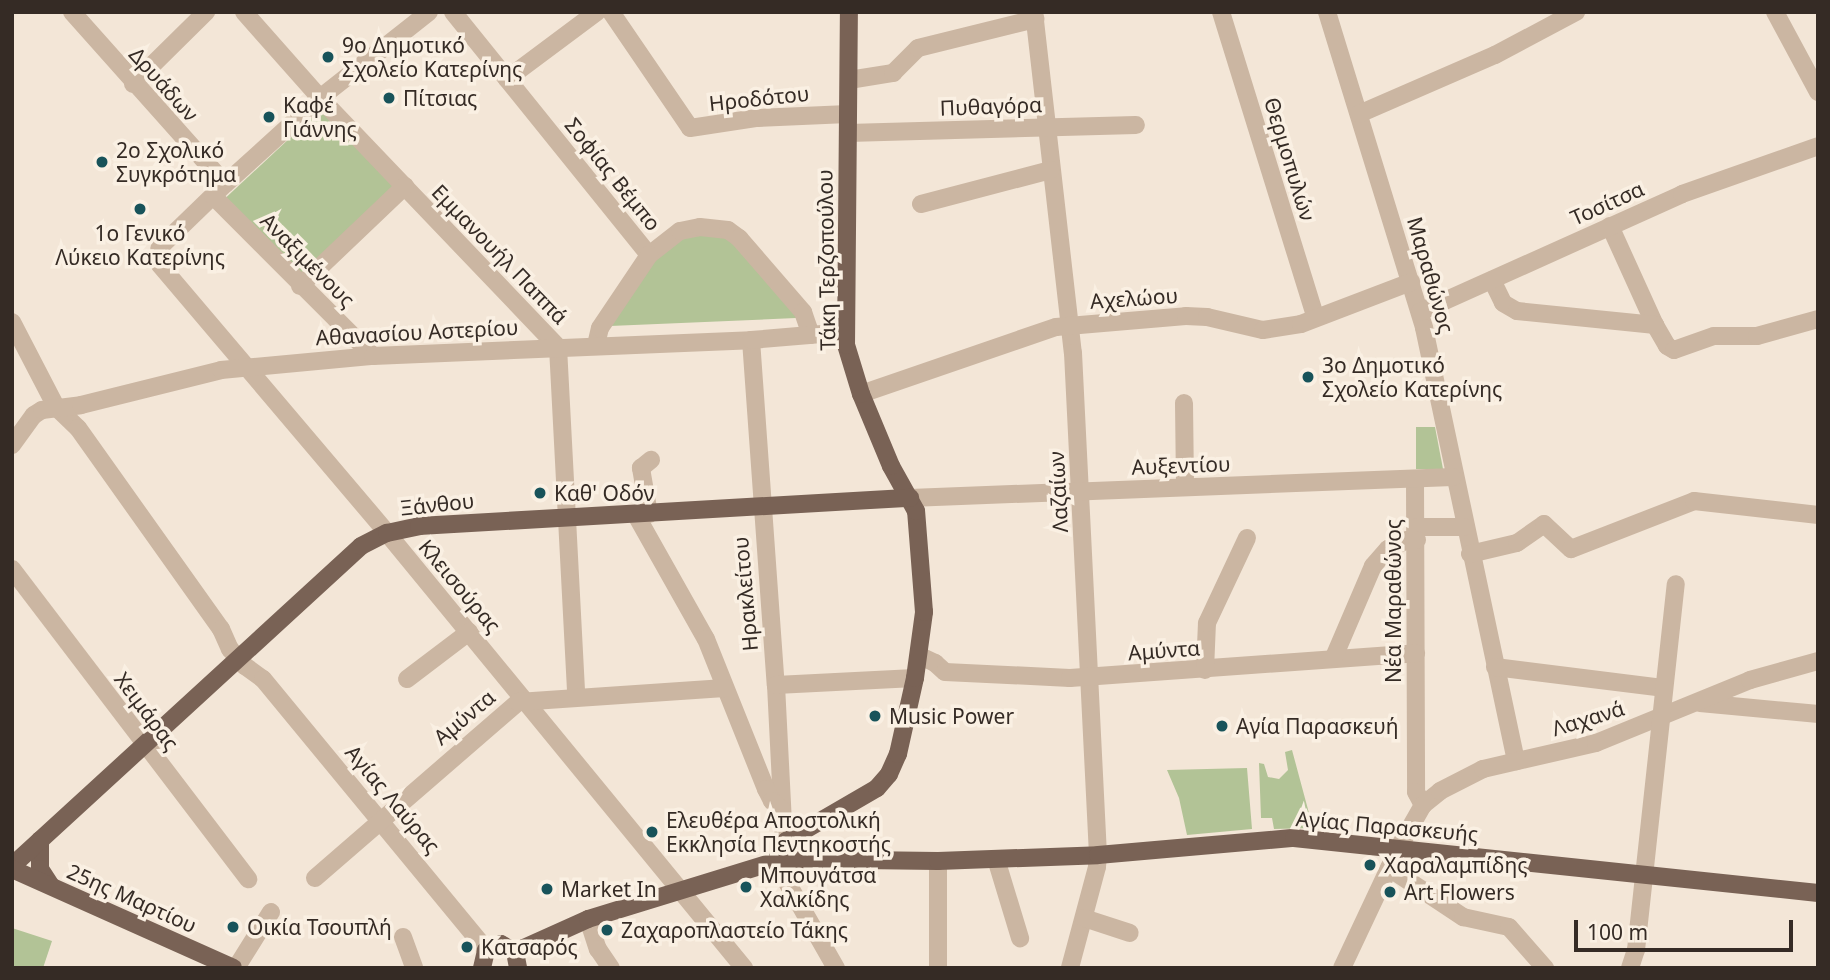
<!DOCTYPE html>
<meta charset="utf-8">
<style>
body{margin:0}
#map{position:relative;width:1830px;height:980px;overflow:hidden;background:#f3e6d7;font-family:"Noto Sans",sans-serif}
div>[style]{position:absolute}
.green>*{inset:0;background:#b2c396;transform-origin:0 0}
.minor>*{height:18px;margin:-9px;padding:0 9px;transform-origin:9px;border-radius:9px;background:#cbb6a2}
.major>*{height:18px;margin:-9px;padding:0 9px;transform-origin:9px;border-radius:9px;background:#796255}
.dots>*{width:19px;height:19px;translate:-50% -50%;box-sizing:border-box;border:4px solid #faf0e3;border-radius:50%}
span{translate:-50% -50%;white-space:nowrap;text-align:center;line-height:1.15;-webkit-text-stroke:7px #faf0e3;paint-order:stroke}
.poi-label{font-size:21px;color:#352b25}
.left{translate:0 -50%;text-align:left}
.street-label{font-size:21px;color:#352b25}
.frame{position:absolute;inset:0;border:14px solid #352b25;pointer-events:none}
.scale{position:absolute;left:1574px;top:920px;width:219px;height:32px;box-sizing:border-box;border:4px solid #352b25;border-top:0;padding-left:9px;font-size:21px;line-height:24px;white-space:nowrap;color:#352b25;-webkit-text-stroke:5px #faf0e3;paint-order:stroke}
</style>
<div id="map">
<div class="green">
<div style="left:322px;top:108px;width:108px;height:132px;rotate:47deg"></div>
<div style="clip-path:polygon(721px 229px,800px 309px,796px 318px,610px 326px,653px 260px,684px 236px)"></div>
<div style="clip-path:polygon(1416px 427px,1435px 427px,1443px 469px,1416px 469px)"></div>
<div style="clip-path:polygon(1292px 750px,1313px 828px,1274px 829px,1272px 818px,1261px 818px,1259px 763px,1264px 764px,1268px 777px,1279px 779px,1288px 770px,1285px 752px)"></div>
<div style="clip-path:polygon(1247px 768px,1252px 829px,1187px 835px,1179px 798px,1167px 770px)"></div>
<div style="clip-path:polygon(12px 928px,52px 941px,43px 968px,12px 966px)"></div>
</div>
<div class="minor">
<div style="left:72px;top:12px;width:230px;rotate:48.3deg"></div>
<div style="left:244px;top:12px;width:115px;rotate:48.5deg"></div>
<div style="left:320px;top:98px;width:344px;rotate:46.3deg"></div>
<div style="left:558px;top:347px;width:349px;rotate:87deg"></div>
<div style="left:429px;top:12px;width:139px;rotate:141.7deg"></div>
<div style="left:320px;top:98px;width:128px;rotate:137.8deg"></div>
<div style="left:225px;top:184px;width:91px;rotate:135.9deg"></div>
<div style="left:160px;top:247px;width:9px;rotate:103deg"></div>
<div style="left:158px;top:256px;width:9px;rotate:77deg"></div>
<div style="left:160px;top:265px;width:351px;rotate:49.7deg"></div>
<div style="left:387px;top:533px;width:563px;rotate:50.62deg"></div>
<div style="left:453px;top:12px;width:312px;rotate:51.1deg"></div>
<div style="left:649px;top:255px;width:39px;rotate:-38deg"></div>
<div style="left:680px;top:231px;width:20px;rotate:-11deg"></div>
<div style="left:700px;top:227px;width:28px;rotate:6deg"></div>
<div style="left:728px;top:230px;width:14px;rotate:36deg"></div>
<div style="left:739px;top:238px;width:98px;rotate:49.1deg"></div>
<div style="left:803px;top:312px;width:24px;rotate:71deg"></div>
<div style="left:611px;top:12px;width:140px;rotate:55.7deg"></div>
<div style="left:690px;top:128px;width:68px;rotate:-8.5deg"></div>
<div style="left:757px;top:118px;width:91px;rotate:-2.5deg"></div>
<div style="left:1034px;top:12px;width:343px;rotate:83.5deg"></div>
<div style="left:1073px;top:353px;width:503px;rotate:87.15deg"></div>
<div style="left:1098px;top:855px;width:12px;rotate:95deg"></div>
<div style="left:1097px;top:867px;width:105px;rotate:105deg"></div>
<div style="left:1221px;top:12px;width:320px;rotate:72.8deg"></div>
<div style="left:1327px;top:12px;width:331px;rotate:72.9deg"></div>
<div style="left:1424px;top:328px;width:443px;rotate:78deg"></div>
<div style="left:1775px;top:12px;width:91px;rotate:61.7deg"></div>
<div style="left:507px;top:79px;width:112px;rotate:-36.7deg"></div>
<div style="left:849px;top:80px;width:45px;rotate:-9deg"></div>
<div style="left:893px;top:73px;width:35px;rotate:-45deg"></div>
<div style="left:918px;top:48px;width:121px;rotate:-13.9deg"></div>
<div style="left:133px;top:84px;width:103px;rotate:-44.6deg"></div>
<div style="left:1359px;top:114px;width:148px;rotate:-23.5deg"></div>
<div style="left:1495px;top:55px;width:92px;rotate:-28deg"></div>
<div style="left:848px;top:133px;width:288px;rotate:-1.6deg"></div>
<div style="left:213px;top:196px;width:226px;rotate:45deg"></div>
<div style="left:921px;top:204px;width:134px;rotate:-14.7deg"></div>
<div style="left:1610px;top:226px;width:109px;rotate:65.6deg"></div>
<div style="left:1655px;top:325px;width:24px;rotate:60deg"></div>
<div style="left:1667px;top:346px;width:8px;rotate:30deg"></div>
<div style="left:1674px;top:350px;width:42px;rotate:-19.3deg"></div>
<div style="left:1714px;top:336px;width:43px"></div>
<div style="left:1757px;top:336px;width:63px;rotate:-15.6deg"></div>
<div style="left:1492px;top:280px;width:25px;rotate:64deg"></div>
<div style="left:1503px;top:303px;width:16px;rotate:30deg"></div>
<div style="left:1517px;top:311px;width:139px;rotate:5.8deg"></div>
<div style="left:300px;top:286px;width:145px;rotate:-43.6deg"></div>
<div style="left:1420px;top:312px;width:287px;rotate:-24.2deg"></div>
<div style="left:1682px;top:194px;width:144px;rotate:-19.4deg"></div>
<div style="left:12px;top:322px;width:96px;rotate:62.6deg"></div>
<div style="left:56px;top:407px;width:30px;rotate:44deg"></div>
<div style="left:78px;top:428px;width:247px;rotate:54.6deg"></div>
<div style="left:221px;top:629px;width:22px;rotate:66deg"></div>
<div style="left:230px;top:649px;width:23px;rotate:49deg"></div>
<div style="left:245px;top:666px;width:22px;rotate:36deg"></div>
<div style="left:263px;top:679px;width:351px;rotate:50.5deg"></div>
<div style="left:751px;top:340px;width:346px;rotate:85.9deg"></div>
<div style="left:776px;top:685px;width:159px;rotate:87.1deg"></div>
<div style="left:596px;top:345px;width:17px;rotate:-77deg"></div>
<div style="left:600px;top:328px;width:88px;rotate:-56.1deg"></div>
<div style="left:861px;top:394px;width:206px;rotate:-19deg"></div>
<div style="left:1056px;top:327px;width:130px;rotate:-4.8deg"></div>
<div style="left:1186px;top:316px;width:21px;rotate:3deg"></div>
<div style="left:1207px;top:317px;width:57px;rotate:13.1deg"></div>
<div style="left:1263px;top:330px;width:38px;rotate:-9deg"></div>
<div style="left:1301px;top:324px;width:118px;rotate:-20.9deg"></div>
<div style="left:1184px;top:403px;width:84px;rotate:89.3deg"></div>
<div style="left:12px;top:445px;width:37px;rotate:-54deg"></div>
<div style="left:34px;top:415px;width:9px;rotate:-32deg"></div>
<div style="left:42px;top:410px;width:39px;rotate:-7deg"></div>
<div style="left:81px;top:405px;width:144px;rotate:-14deg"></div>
<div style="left:221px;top:370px;width:153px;rotate:-5.3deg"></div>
<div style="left:373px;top:356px;width:378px;rotate:-2.4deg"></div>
<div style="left:751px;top:340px;width:95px;rotate:-4.8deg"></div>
<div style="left:1415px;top:479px;width:313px;rotate:89.8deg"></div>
<div style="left:1416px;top:792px;width:15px;rotate:62deg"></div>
<div style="left:910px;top:498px;width:543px;rotate:-2.21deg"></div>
<div style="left:649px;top:514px;width:47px;rotate:-99.9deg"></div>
<div style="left:641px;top:468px;width:13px;rotate:-39deg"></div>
<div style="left:636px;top:515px;width:142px;rotate:60.6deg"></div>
<div style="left:706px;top:639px;width:162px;rotate:68.2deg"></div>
<div style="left:766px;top:789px;width:13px;rotate:63deg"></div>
<div style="left:772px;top:801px;width:13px;rotate:42deg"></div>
<div style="left:1417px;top:527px;width:47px"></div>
<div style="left:1470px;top:554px;width:48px;rotate:-13.2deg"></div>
<div style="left:1517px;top:543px;width:33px;rotate:-35deg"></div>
<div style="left:1544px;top:524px;width:37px;rotate:43deg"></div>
<div style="left:1571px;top:549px;width:132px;rotate:-21.3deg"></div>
<div style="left:1694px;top:501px;width:125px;rotate:6.4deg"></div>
<div style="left:12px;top:569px;width:390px;rotate:52.7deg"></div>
<div style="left:920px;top:656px;width:17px;rotate:25deg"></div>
<div style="left:935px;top:663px;width:13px;rotate:42deg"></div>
<div style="left:945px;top:672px;width:125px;rotate:2.7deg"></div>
<div style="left:1070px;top:678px;width:347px;rotate:-4.1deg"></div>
<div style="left:1334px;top:657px;width:99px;rotate:-66.8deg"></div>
<div style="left:1373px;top:566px;width:23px;rotate:-49deg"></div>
<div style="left:1388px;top:549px;width:21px;rotate:-25deg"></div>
<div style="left:1407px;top:540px;width:10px"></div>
<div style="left:1495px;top:667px;width:169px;rotate:7.1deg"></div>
<div style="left:1205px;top:670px;width:47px;rotate:-87.6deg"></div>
<div style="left:1207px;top:623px;width:94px;rotate:-64.8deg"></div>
<div style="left:407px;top:679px;width:78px;rotate:-37.2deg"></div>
<div style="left:776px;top:685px;width:139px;rotate:-2.9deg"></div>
<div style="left:1700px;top:703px;width:119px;rotate:5.3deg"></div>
<div style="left:783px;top:859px;width:13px;rotate:90deg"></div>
<div style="left:783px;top:872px;width:13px;rotate:67deg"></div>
<div style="left:788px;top:884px;width:97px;rotate:60.3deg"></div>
<div style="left:996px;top:859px;width:83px;rotate:73.1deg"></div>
<div style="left:938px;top:861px;width:107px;rotate:90deg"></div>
<div style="left:1389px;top:868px;width:89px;rotate:33.5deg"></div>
<div style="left:1463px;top:917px;width:47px;rotate:12.3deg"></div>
<div style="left:1509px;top:927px;width:55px;rotate:48.7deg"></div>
<div style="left:315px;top:878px;width:269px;rotate:-40.9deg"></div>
<div style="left:518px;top:702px;width:207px;rotate:-3.9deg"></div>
<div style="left:1084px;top:918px;width:48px;rotate:18.1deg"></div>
<div style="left:588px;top:919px;width:32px;rotate:72deg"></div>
<div style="left:598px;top:949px;width:23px;rotate:56deg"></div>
<div style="left:403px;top:937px;width:33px;rotate:70deg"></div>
<div style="left:236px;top:968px;width:66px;rotate:-58deg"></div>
<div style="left:1342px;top:968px;width:132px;rotate:-64.8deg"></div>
<div style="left:1398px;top:849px;width:51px;rotate:-60.4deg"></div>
<div style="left:1423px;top:805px;width:22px;rotate:-39deg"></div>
<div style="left:1440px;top:791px;width:48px;rotate:-27.1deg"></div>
<div style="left:1483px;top:769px;width:116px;rotate:-13deg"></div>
<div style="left:1596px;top:743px;width:166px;rotate:-22.2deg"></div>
<div style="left:1750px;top:680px;width:71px;rotate:-15.6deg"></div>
<div style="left:1630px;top:968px;width:19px;rotate:-72deg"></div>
<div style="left:1636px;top:950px;width:368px;rotate:-83.8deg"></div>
</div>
<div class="major">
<div style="left:40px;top:840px;width:29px;rotate:90deg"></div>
<div style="left:40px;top:869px;width:20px;rotate:57deg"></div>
<div style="left:783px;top:859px;width:18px;rotate:-81deg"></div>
<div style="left:786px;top:841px;width:105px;rotate:-30.2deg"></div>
<div style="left:877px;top:788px;width:18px;rotate:-49deg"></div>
<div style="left:889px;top:774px;width:22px;rotate:-66deg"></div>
<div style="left:898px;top:754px;width:78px;rotate:-77.4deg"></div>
<div style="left:915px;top:678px;width:67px;rotate:-82.2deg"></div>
<div style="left:924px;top:612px;width:101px;rotate:-94.5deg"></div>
<div style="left:916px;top:511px;width:51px;rotate:-119.1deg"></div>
<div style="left:891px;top:466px;width:78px;rotate:-112.6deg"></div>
<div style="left:861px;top:394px;width:51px;rotate:-107deg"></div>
<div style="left:846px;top:345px;width:333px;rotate:-89.5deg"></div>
<div style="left:12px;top:866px;width:473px;rotate:-42.5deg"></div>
<div style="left:361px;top:546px;width:29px;rotate:-27deg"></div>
<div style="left:387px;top:533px;width:33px;rotate:-12deg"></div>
<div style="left:419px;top:526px;width:492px;rotate:-3.3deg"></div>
<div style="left:12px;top:869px;width:242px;rotate:24.1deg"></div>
<div style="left:515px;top:952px;width:80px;rotate:-24.3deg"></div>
<div style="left:588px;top:919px;width:204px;rotate:-17.1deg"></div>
<div style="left:783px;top:859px;width:155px;rotate:0.7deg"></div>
<div style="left:938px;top:861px;width:160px;rotate:-2.1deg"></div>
<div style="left:1098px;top:855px;width:197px;rotate:-5deg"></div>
<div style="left:1294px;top:838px;width:527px;rotate:5.99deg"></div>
<div style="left:482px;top:968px;width:18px;rotate:-77deg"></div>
<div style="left:486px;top:950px;width:16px;rotate:-22deg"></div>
<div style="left:501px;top:944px;width:16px;rotate:30deg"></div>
<div style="left:515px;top:952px;width:16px;rotate:79deg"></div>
</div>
<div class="dots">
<div style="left:328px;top:57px;background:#18535a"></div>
<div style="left:389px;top:98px;background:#18535a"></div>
<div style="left:269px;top:117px;background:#18535a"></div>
<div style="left:102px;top:162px;background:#18535a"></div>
<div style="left:140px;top:209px;background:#18535a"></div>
<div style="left:1308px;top:377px;background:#18535a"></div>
<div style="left:540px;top:493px;background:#18535a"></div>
<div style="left:875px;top:716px;background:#18535a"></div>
<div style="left:1222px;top:726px;background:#18535a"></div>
<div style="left:652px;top:832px;background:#18535a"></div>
<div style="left:1370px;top:865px;background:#18535a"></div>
<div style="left:746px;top:887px;background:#18535a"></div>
<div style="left:547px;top:889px;background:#18535a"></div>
<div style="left:1390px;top:892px;background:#18535a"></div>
<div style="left:233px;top:927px;background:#18535a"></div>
<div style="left:607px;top:930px;background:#18535a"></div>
<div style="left:467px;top:947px;background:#18535a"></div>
</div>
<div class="poi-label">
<span class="left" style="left:342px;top:57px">9ο Δημοτικό<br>Σχολείο Κατερίνης</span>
<span class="left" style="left:403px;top:98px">Πίτσιας</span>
<span class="left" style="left:283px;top:117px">Καφέ<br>Γιάννης</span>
<span class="left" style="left:116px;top:162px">2ο Σχολικό<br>Συγκρότημα</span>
<span style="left:140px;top:245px">1ο Γενικό<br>Λύκειο Κατερίνης</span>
<span class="left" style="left:1322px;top:377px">3ο Δημοτικό<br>Σχολείο Κατερίνης</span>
<span class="left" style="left:554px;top:493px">Καθ' Οδόν</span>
<span class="left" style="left:889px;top:716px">Music Power</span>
<span class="left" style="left:1236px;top:726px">Αγία Παρασκευή</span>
<span class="left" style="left:666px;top:832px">Ελευθέρα Αποστολική<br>Εκκλησία Πεντηκοστής</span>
<span class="left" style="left:1384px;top:865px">Χαραλαμπίδης</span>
<span class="left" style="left:760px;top:887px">Μπουγάτσα<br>Χαλκίδης</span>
<span class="left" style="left:561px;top:889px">Market In</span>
<span class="left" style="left:1404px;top:892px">Art Flowers</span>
<span class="left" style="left:247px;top:927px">Οικία Τσουπλή</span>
<span class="left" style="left:621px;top:930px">Ζαχαροπλαστείο Τάκης</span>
<span class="left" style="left:481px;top:947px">Κατσαρός</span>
</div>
<div class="street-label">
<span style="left:164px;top:84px;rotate:48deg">Δρυάδων</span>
<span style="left:759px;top:98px;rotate:-6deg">Ηροδότου</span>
<span style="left:991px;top:106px;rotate:-2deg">Πυθαγόρα</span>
<span style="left:1290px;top:159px;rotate:73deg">Θερμοπυλών</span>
<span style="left:613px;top:174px;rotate:51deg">Σοφίας Βέμπο</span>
<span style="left:1607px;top:203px;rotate:-24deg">Τοσίτσα</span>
<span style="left:500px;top:254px;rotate:46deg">Εμμανουήλ Παππά</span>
<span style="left:308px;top:260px;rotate:45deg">Αναξιμένους</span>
<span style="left:826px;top:260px;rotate:-91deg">Τάκη Τερζοπούλου</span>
<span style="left:1431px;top:275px;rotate:74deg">Μαραθώνος</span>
<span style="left:1134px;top:298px;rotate:-4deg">Αχελώου</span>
<span style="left:417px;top:332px;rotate:-3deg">Αθανασίου Αστερίου</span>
<span style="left:1181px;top:465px;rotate:-2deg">Αυξεντίου</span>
<span style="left:1058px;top:492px;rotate:-93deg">Λαζαίων</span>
<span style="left:437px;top:504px;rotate:-6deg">Ξάνθου</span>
<span style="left:460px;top:586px;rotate:50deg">Κλεισούρας</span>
<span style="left:745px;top:594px;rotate:-95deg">Ηρακλείτου</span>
<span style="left:1393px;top:601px;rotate:-90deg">Νέα Μαραθώνος</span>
<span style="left:1164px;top:650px;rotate:-4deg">Αμύντα</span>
<span style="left:147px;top:711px;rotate:53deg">Χειμάρας</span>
<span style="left:464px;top:717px;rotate:-40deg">Αμύντα</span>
<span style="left:1588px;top:718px;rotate:-17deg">Λαχανά</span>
<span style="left:393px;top:799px;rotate:50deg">Αγίας Λαύρας</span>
<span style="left:1387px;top:826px;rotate:5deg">Αγίας Παρασκευής</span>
<span style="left:132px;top:898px;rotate:24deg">25ης Μαρτίου</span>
</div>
<div class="frame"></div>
<div class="scale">100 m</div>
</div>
